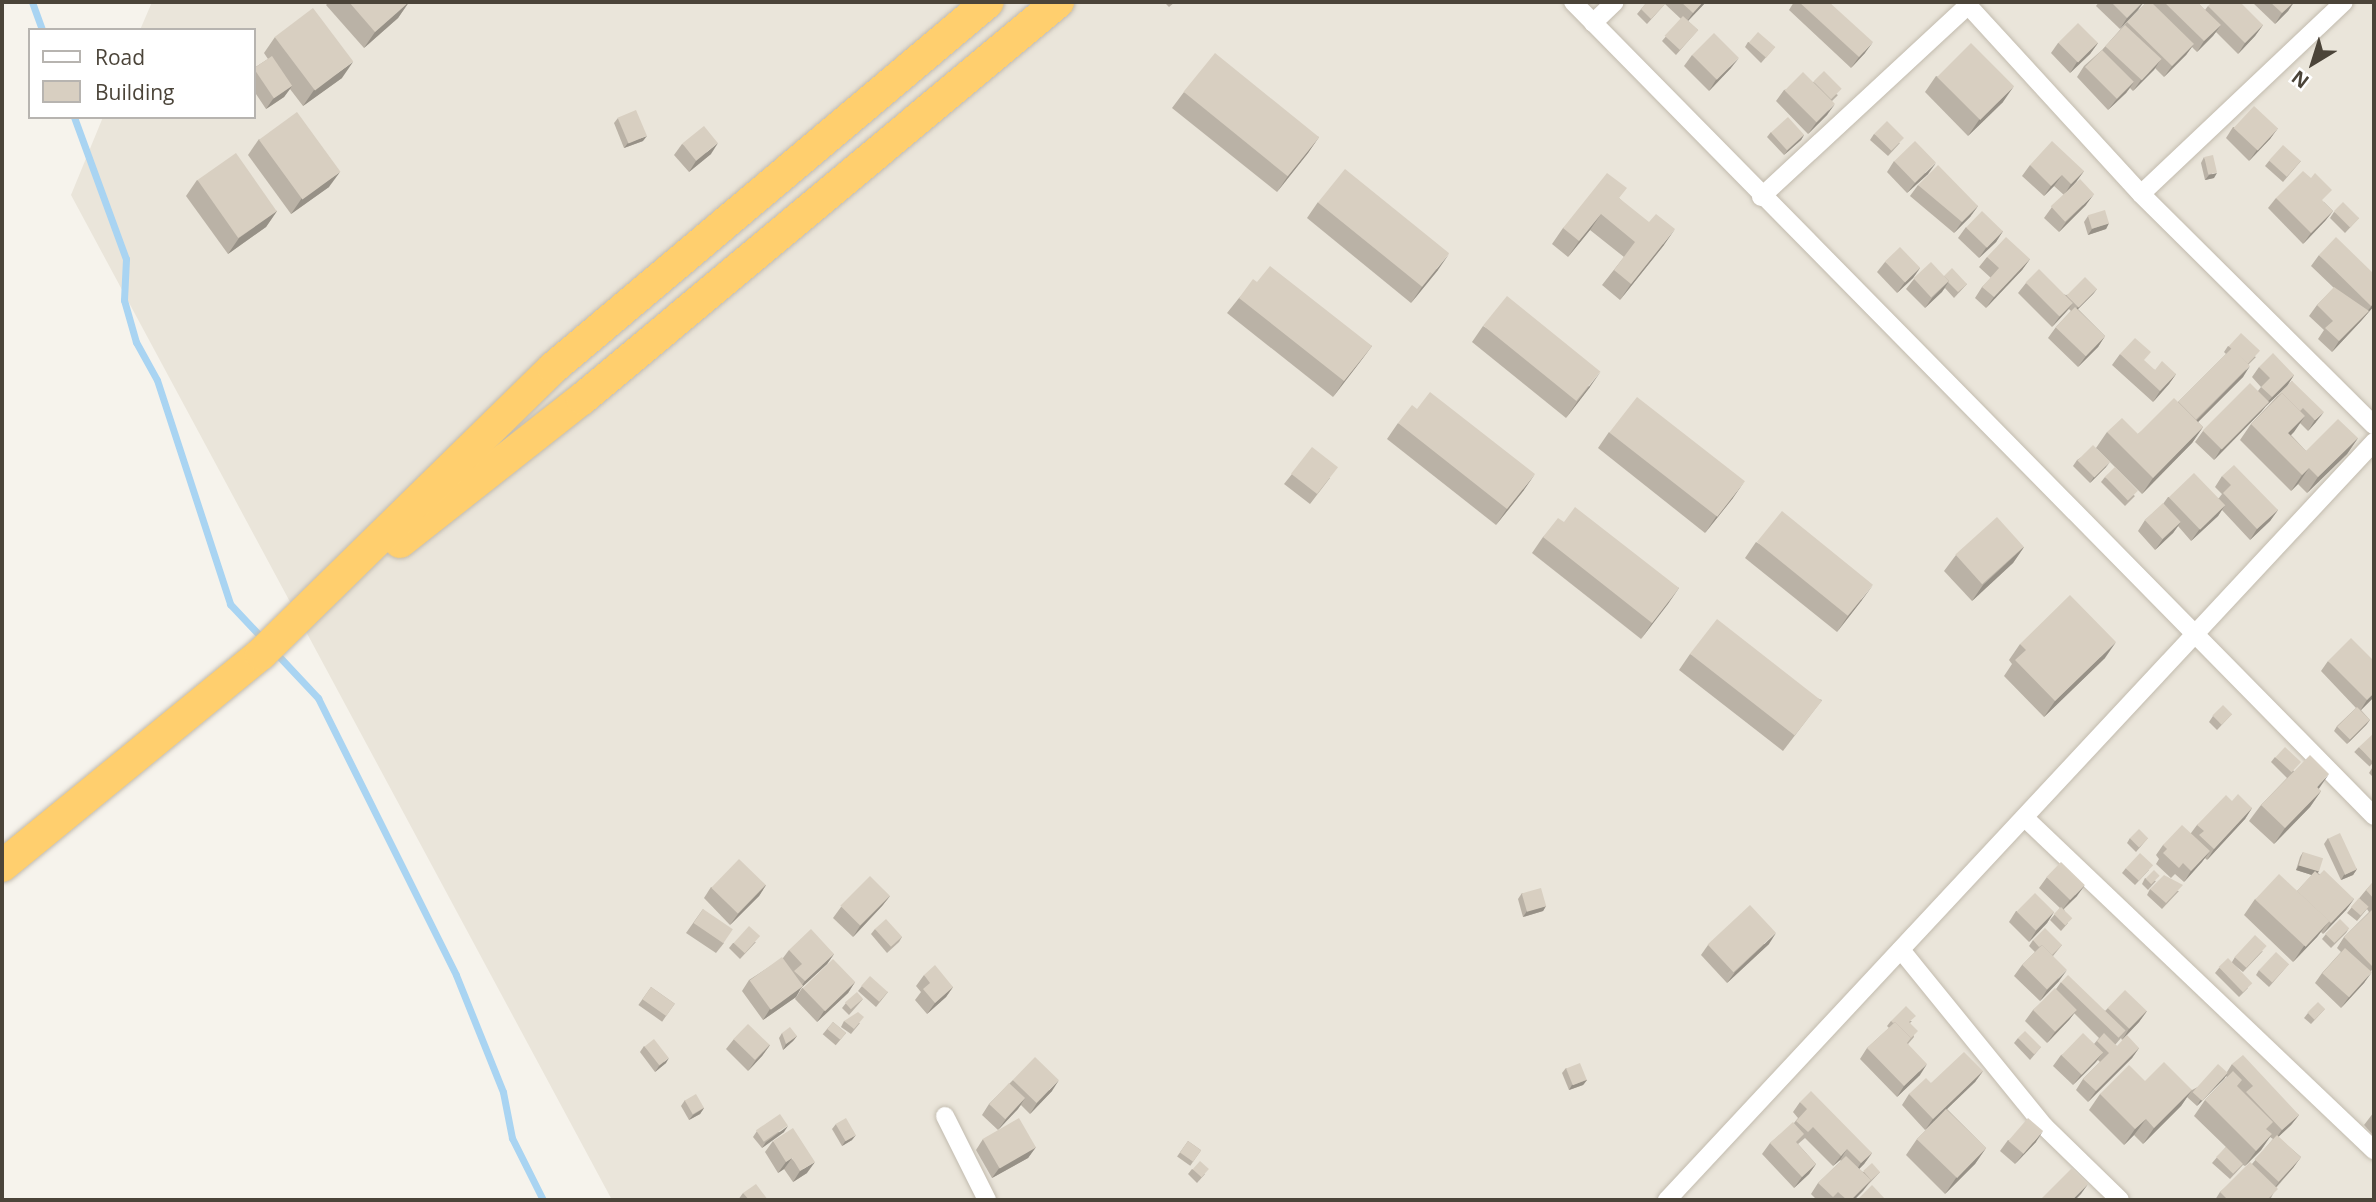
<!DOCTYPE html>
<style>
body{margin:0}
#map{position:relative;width:2376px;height:1202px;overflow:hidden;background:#f6f3ec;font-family:"Open Sans",sans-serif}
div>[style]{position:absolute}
.residential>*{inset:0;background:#eae5da}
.stream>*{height:7px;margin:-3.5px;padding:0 3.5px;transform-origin:3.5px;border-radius:3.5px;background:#a9d4f2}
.roads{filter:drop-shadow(0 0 2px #c2bbae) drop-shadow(0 0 2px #c2bbae)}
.street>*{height:18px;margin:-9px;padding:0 9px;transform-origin:9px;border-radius:9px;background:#fff}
.highway>*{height:32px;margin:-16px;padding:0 16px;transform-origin:16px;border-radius:16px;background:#ffcf6e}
.wall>*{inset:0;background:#bab2a6;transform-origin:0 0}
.shaded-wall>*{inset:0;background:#979187}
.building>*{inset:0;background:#d8cfc1;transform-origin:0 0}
span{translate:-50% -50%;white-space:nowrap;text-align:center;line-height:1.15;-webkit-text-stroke:5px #fff;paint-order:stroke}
.frame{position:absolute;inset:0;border:4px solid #4b4439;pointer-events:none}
.legend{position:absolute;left:28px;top:28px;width:228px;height:91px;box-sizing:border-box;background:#fff;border:2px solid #b7b4b0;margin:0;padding:9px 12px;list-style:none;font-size:21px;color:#4b4439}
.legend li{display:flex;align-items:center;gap:14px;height:35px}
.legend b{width:35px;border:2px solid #b7b4b0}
.north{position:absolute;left:2278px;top:28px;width:70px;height:70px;-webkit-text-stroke:5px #fff;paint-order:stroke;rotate:218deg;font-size:19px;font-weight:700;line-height:28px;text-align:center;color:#4b4439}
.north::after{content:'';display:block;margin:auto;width:24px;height:32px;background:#4b4439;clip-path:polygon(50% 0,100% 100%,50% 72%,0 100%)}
</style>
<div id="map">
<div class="residential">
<div style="clip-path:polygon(152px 2px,2374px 2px,2374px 1200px,612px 1200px,71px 195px,103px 117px,254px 117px,254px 30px,140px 30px)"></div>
</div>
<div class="stream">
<div style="left:32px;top:2px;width:30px;rotate:70deg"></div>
<div style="left:74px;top:117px;width:151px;rotate:69.9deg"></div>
<div style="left:126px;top:259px;width:41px;rotate:92.8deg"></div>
<div style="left:124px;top:300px;width:44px;rotate:74.1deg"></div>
<div style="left:136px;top:342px;width:43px;rotate:61.1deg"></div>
<div style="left:157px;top:380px;width:236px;rotate:71.9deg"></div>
<div style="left:230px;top:604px;width:48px;rotate:46.7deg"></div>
<div style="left:273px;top:650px;width:66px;rotate:46.8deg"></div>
<div style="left:318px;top:698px;width:309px;rotate:63.5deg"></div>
<div style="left:456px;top:975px;width:126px;rotate:68.1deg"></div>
<div style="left:503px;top:1092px;width:47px;rotate:78.9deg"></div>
<div style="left:512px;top:1138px;width:69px;rotate:63.4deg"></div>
</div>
<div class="roads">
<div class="street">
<div style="left:1573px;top:2px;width:1142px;rotate:45.46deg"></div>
<div style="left:1965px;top:2px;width:260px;rotate:47.5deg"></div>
<div style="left:2141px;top:194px;width:328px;rotate:44.8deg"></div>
<div style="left:1593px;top:23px;width:30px;rotate:-44deg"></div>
<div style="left:2141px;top:194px;width:279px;rotate:-43.4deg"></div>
<div style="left:1761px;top:197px;width:282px;rotate:-42.8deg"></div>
<div style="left:2025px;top:818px;width:482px;rotate:43.6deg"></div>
<div style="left:1901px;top:950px;width:227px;rotate:50.9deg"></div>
<div style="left:2044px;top:1126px;width:106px;rotate:44.2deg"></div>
<div style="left:945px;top:1116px;width:94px;rotate:63.4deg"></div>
<div style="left:1667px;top:1200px;width:1037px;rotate:-46.99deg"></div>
</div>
<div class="highway">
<div style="left:400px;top:542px;width:231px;rotate:-38.2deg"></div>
<div style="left:582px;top:399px;width:620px;rotate:-39.83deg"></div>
<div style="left:2px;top:866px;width:335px;rotate:-39.3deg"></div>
<div style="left:261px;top:654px;width:409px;rotate:-44.4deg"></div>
<div style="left:553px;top:368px;width:568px;rotate:-40.08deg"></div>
</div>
</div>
<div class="wall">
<div style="clip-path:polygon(329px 2px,409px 2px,398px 18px,364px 48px,326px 5px)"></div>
<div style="clip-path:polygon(1164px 2px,1175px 2px,1169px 7px)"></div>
<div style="clip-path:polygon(1647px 2px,1706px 2px,1688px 21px,1698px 30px,1676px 55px,1662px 41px,1681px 19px,1665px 4px,1647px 24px,1637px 14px)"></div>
<div style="clip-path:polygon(1794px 2px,1831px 2px,1830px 3px,1865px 53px,1851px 68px,1789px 10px)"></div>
<div style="clip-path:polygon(2099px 2px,2144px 2px,2138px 10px,2120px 29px,2096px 6px)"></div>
<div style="clip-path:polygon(2147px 2px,2197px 2px,2205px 10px,2208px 6px,2263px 25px,2255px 36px,2238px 54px,2216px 32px,2197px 52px,2192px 47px,2186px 55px,2164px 77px,2155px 68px,2133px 91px,2130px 88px,2126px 93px,2108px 110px,2077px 77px,2084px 66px,2102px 50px,2127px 22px)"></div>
<div style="clip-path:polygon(2252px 2px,2294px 2px,2288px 11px,2275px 24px)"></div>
<div style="clip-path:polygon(275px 37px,342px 78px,303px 106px,290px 89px,284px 97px,266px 109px,254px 91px,254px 68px,268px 59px,264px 53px)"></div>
<div style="clip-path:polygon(1748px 42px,1775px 47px,1761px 63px,1745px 47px)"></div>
<div style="clip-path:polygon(2058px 43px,2098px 43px,2090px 54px,2070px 73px,2051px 53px)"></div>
<div style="clip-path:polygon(1692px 55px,1731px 68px,1709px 91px,1684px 66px)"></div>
<div style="clip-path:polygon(1936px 76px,2003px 102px,1968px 136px,1925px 92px)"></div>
<div style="clip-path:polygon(1814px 82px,1838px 95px,1832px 101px,1827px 115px,1808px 134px,1776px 101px,1784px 90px)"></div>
<div style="clip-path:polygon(1184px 92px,1319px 137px,1308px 153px,1277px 192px,1172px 108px)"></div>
<div style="clip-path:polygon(618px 118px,643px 141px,624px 148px,614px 123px)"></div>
<div style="clip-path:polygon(2233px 127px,2278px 128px,2270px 139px,2249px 161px,2226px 138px)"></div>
<div style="clip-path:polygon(1771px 132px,1804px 135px,1801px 140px,1784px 155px,1767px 137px)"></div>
<div style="clip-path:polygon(1874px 134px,1900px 143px,1888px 156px,1870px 140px)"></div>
<div style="clip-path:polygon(259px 139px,329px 187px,291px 214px,248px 155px)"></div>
<div style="clip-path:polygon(682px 144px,711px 154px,689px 172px,674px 155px)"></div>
<div style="clip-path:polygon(2204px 157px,2214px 178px,2205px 180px,2201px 163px)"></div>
<div style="clip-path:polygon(1894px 161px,1928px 174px,1907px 193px,1887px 172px)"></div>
<div style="clip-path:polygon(2269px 161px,2301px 161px,2283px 182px,2265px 166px)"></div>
<div style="clip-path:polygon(2030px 165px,2084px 171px,2076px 182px,2064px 195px,2054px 186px,2044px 196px,2022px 176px)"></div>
<div style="clip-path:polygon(197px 180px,277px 211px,266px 227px,228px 254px,186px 196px)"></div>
<div style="clip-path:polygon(1918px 185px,1978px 206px,1970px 217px,1954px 233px,1910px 196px)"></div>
<div style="clip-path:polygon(1619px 198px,1664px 245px,1620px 300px,1602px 285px,1624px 257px,1590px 230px,1568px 257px,1552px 244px,1563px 228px)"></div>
<div style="clip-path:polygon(2276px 198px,2324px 202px,2333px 211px,2325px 221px,2303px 244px,2268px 208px)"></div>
<div style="clip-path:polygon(1318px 202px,1438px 270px,1411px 303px,1307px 218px)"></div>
<div style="clip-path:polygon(2086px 205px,2059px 232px,2044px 218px,2052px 207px)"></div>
<div style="clip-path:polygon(2334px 212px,2359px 218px,2345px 233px,2330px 218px)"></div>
<div style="clip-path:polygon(2088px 216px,2109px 223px,2106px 229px,2088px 235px,2084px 222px)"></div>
<div style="clip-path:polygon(1966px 227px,2003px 231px,1996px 242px,1979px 258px,1958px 238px)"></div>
<div style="clip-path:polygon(2319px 255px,2374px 306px,2361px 321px,2332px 352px,2318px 339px,2324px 330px,2309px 316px,2317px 305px,2334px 288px,2311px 266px)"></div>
<div style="clip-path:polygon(1987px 257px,2030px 259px,2022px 270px,1986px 308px,1975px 298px,1982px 287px,1991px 278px,1979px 267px)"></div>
<div style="clip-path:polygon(1885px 262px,1920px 268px,1913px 278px,1897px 293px,1877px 272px)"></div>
<div style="clip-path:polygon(1944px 276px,1967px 284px,1954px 298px,1945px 288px,1925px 308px,1906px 289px,1914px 279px)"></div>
<div style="clip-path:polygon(1257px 282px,1372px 346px,1333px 397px,1227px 313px,1239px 298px)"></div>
<div style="clip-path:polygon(2026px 283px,2066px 295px,2097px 289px,2093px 294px,2078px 309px,2105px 336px,2098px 347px,2078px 367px,2048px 338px,2056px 327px,2071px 311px,2069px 309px,2052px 327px,2018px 293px)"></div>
<div style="clip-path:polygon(1483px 326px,1590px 387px,1566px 418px,1472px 342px)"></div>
<div style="clip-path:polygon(2228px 346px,2256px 357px,2248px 365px,2243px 377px,2198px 422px,2203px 427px,2192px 443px,2142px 494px,2096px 448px,2106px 467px,2090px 483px,2073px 466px,2077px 460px,2096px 448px,2107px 432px,2138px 434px,2178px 402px,2226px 354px,2224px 352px)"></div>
<div style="clip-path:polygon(2120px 354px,2155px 370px,2176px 374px,2169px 384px,2153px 402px,2112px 365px)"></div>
<div style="clip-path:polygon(2259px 367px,2294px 375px,2287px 386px,2266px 406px,2261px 412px,2214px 460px,2195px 442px,2203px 431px,2258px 391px,2261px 387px,2252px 377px)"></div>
<div style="clip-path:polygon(2292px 381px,2316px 422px,2308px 431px,2300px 423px,2291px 435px,2306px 451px,2358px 438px,2347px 454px,2307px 493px,2298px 484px,2291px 491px,2240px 440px,2251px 424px)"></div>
<div style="clip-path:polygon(1398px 423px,1524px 490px,1496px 525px,1387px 439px)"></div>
<div style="clip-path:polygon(1609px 432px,1733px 498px,1705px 533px,1598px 448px)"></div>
<div style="clip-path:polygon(1292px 474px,1330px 478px,1310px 504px,1284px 484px)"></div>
<div style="clip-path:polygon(2222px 476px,2278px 510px,2270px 521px,2250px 540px,2222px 510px,2218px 516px,2191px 541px,2178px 526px,2173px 533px,2155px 550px,2138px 531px,2145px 520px,2163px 504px,2168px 497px,2219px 498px,2222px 494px,2215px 487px)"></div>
<div style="clip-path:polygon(2105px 477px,2135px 496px,2125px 506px,2101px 482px)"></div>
<div style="clip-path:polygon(1564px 522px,1679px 588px,1641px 639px,1532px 553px,1543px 537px)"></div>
<div style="clip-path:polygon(1756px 542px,1862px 600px,1837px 632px,1745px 558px)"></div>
<div style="clip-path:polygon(2024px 547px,2013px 563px,1972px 601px,1944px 571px,1956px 555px)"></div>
<div style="clip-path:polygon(2020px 644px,2105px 658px,2044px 717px,2004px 676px,2012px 664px,2009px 660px)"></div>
<div style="clip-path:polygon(1690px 654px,1822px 700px,1783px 751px,1679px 670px)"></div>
<div style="clip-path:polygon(2328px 661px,2374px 697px,2361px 710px,2370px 720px,2366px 725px,2347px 744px,2334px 731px,2337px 726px,2356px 708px,2321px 671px)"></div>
<div style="clip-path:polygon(2232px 714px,2217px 730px,2209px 722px,2213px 716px)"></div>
<div style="left:2359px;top:747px;width:21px;height:7px;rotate:43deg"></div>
<div style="clip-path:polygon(2275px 757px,2321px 791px,2310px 807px,2274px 844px,2249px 821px,2261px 805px,2287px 778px,2271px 762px)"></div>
<div style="clip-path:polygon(2374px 765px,2374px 778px,2369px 773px)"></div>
<div style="clip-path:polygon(2232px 801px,2252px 808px,2245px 819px,2207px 860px,2205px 858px,2184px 882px,2175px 874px,2171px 878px,2156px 864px,2159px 859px,2156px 855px,2163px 845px,2191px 833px,2197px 825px)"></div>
<div style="clip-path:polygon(2130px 838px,2148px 838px,2136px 852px,2127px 843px)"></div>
<div style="clip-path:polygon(2328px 838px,2357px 869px,2353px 875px,2341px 880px,2324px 844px)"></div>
<div style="clip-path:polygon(2303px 852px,2319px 871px,2318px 873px,2354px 899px,2346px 910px,2323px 934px,2321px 932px,2317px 937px,2293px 962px,2244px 915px,2255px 899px,2297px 891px,2312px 875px,2296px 870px,2300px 857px)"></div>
<div style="clip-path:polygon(2126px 868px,2149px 870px,2135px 885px,2122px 873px)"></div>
<div style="clip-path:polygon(2047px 877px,2077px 896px,2064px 909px,2068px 923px,2061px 931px,2050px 920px,2060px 908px,2039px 888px)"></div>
<div style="clip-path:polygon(2145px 878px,2156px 881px,2148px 890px,2142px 884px)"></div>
<div style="clip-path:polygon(2374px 881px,2374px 967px,2371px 971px,2364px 983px,2341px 1008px,2315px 983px,2322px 973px,2341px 952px,2337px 948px,2344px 937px,2369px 912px,2367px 909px,2357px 921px,2347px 913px,2366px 890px)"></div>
<div style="clip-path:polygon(766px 885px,759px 896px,730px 925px,704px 898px,711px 887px)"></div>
<div style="clip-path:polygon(2150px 889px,2179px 891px,2162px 909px,2147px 895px)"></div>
<div style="clip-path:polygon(1522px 893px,1546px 906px,1543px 911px,1523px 917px,1518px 899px)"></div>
<div style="clip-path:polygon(890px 896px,882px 906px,853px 937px,833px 918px,841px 907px)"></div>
<div style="clip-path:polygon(703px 909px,724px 943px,716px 953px,686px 933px)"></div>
<div style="clip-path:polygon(2016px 911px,2054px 912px,2047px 923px,2029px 942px,2009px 922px)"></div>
<div style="clip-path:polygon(2349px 928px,2346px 933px,2331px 948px,2322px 939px,2326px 934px)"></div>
<div style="clip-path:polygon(875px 929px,902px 937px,899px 942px,887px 953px,871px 934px)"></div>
<div style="clip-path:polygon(2033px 940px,2062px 945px,2053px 956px,2059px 981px,2040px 1001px,2014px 976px,2022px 965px,2035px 952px,2029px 946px)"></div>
<div style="clip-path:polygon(756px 942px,740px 959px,729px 948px,733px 943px)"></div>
<div style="clip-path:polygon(1769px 944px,1727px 983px,1701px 955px,1708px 945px)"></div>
<div style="clip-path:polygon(789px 950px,834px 954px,827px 964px,801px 988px,796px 997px,763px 1020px,742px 991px,749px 980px,783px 958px)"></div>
<div style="clip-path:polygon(2263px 951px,2243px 972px,2233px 964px,2248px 988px,2239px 997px,2215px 973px,2219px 968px,2232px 962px,2235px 957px)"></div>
<div style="clip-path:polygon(2289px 964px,2269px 987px,2256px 975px,2259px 970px)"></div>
<div style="clip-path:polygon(924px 975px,953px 987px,946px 997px,927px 1014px,915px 1000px,921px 992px,916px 986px)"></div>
<div style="clip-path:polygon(855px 982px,848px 993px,817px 1022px,795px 999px,802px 988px)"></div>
<div style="clip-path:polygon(2061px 982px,2105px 1011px,2108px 1008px,2147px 1011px,2139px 1022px,2122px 1040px,2121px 1038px,2115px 1045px,2117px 1046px,2139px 1048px,2132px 1058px,2088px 1102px,2076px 1090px,2083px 1079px,2100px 1062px,2098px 1060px,2073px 1085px,2053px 1066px,2061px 1055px,2094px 1044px,2099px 1038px,2074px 1013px,2069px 1020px,2047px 1043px,2025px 1021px,2033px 1010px,2056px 989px)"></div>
<div style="clip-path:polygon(862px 986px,888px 992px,876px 1007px,858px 991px)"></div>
<div style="left:651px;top:987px;width:29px;height:22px;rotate:35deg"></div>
<div style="clip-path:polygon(863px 999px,849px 1015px,842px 1008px,846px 1003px)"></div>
<div style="clip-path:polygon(2325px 1009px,2311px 1024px,2304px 1018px,2308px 1013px)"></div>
<div style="clip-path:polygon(844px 1021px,860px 1023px,851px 1034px,841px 1027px)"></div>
<div style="clip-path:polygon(1891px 1021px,1912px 1021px,1910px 1023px,1914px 1037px,1908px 1044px,1920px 1075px,1897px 1097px,1860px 1059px,1867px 1048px,1889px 1028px,1887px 1026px)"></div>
<div style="left:833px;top:1022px;width:17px;height:16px;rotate:40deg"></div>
<div style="clip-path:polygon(782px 1033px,797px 1036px,793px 1041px,783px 1050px,779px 1038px)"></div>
<div style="clip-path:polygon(2018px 1038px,2041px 1047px,2030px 1060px,2014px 1043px)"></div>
<div style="clip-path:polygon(734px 1039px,770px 1045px,762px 1056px,748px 1071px,726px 1049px)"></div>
<div style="clip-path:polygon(644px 1046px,666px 1063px,655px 1072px,640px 1052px)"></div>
<div style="clip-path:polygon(2232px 1064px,2299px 1115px,2291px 1125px,2278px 1137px,2301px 1157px,2293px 1168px,2276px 1188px,2270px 1200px,2215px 1200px,2220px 1192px,2252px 1164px,2273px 1139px,2270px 1137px,2261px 1150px,2245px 1166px,2243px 1165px,2230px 1179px,2212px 1163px,2226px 1147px,2194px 1116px,2205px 1100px,2227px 1077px,2226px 1076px,2197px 1106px,2187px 1097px,2181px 1106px,2143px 1144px,2134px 1135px,2124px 1145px,2089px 1110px,2100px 1094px,2145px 1081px,2192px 1090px,2227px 1072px)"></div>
<div style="clip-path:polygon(1566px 1068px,1587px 1080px,1583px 1085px,1569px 1090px,1562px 1073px)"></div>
<div style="clip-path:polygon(1983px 1071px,1975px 1082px,1947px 1109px,1986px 1148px,1975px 1164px,1945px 1194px,1906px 1155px,1917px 1139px,1944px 1112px,1925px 1130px,1902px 1105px,1909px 1094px,1931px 1083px)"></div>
<div style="clip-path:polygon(1013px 1080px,1052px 1091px,1030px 1114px,1021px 1105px,998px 1130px,982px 1115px,989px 1104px)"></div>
<div style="clip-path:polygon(685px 1100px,704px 1108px,700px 1114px,689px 1120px,681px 1106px)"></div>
<div style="clip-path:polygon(1800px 1102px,1872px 1153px,1864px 1164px,1859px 1169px,1863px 1172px,1880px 1172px,1854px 1200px,1817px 1200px,1811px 1194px,1818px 1183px,1841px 1161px,1840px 1160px,1833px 1166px,1805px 1138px,1798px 1144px,1816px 1164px,1809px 1174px,1794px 1188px,1762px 1154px,1770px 1143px,1794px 1123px,1798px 1118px,1793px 1112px)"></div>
<div style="clip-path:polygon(2374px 1112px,2374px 1136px,2364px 1125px)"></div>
<div style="clip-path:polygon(836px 1124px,852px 1140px,842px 1146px,832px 1129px)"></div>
<div style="clip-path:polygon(757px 1131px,784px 1132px,762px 1148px,753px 1137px)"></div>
<div style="clip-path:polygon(983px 1139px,1036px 1147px,1028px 1158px,992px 1178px,976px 1150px)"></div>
<div style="clip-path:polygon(2008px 1140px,2036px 1142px,2015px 1164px,2000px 1151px)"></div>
<div style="clip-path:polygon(773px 1141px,807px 1173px,793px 1182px,784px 1169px,778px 1173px,765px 1152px)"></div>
<div style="left:1188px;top:1141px;width:16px;height:19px;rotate:35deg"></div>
<div style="clip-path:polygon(1192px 1169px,1205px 1174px,1197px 1183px,1188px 1174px)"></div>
<div style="clip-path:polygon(743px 1193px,768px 1200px,738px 1200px)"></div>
</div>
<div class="shaded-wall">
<div style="clip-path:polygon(409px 2px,398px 18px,364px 48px,375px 32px)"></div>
<div style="clip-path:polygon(1703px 2px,1706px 2px,1685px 24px,1693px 13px)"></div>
<div style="clip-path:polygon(2143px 2px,2138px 10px,2120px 29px,2127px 18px)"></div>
<div style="clip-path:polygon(2294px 2px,2288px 11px,2275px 24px,2282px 13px)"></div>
<div style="clip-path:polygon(2221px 25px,2213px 36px,2197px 52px,2204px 41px)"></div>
<div style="clip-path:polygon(2263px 25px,2255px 36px,2238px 54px,2245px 43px)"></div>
<div style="clip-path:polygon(1873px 42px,1865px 53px,1851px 68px,1859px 57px)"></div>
<div style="clip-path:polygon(2098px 43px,2090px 54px,2070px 73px,2077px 62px)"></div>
<div style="clip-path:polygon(2194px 44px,2186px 55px,2164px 77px,2172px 66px)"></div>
<div style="clip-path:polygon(1739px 58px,1731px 68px,1709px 91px,1716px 80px)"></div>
<div style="clip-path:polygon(2161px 59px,2154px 70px,2133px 91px,2141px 80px)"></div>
<div style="clip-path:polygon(353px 62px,342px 78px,303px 106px,314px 90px)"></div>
<div style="clip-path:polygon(2134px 82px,2126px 93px,2108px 110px,2116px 100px)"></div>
<div style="clip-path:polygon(292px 86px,284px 97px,266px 109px,273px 99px)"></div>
<div style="clip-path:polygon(2014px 86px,2003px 102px,1968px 136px,1979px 120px)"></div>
<div style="clip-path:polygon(1835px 104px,1827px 115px,1808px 134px,1816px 123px)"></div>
<div style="clip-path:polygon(2278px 128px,2270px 139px,2249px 161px,2257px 150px)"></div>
<div style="clip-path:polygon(1804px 135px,1801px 140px,1784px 155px,1788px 150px)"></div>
<div style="clip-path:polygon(647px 136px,643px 141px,624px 148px,628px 143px)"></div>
<div style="clip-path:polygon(1319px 137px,1308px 153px,1277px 192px,1288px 176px)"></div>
<div style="clip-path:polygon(718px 143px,711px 154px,689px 172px,696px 161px)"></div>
<div style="clip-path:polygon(1936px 163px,1928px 174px,1907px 193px,1915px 183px)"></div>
<div style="clip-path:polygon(2084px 171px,2076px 182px,2064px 195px,2071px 184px)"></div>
<div style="clip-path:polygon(340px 172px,329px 187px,291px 214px,302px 198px)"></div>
<div style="clip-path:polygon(2217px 173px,2214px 178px,2205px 180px,2209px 175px)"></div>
<div style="clip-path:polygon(2062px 175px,2054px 186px,2044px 196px,2051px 186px)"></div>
<div style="clip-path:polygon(2094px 194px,2086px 205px,2059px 232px,2066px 222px)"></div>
<div style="clip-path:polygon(1978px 206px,1970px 217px,1954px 233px,1962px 222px)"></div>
<div style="clip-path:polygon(277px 211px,266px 227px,228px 254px,239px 238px)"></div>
<div style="clip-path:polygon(2333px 211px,2325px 221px,2303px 244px,2311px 233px)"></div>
<div style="clip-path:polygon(1601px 214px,1590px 230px,1568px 257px,1579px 241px)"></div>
<div style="clip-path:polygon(2109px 223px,2106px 229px,2088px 235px,2092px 229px)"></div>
<div style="clip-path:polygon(1675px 229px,1664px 245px,1620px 300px,1631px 284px)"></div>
<div style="clip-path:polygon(2003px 231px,1996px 242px,1979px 258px,1986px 248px)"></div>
<div style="clip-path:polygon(1449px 254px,1438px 270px,1411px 303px,1422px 287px)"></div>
<div style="clip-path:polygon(2030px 259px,2022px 270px,1986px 308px,1994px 297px)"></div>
<div style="clip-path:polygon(1920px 268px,1913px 278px,1897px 293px,1905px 282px)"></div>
<div style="clip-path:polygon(1949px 281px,1942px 292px,1925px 308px,1932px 298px)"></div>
<div style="clip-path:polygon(2097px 289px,2093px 294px,2074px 313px,2077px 308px)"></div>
<div style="clip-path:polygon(2073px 303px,2065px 313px,2052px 327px,2060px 316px)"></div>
<div style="clip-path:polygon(2374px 303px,2374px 306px,2361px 321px,2332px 352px,2339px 341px,2366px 313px)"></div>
<div style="clip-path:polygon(2105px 336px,2098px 347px,2078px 367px,2086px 356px)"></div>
<div style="clip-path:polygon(1372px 346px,1360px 362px,1333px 397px,1344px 381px)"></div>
<div style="clip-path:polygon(2250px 366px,2243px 377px,2189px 431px,2196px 421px)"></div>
<div style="clip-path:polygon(1601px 371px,1590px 387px,1566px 418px,1577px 402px)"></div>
<div style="clip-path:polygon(2176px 374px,2169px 384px,2153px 402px,2160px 391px)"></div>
<div style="clip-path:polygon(2294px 375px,2287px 386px,2266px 406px,2261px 412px,2214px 460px,2221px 449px)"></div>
<div style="clip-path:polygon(2324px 412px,2316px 422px,2308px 431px,2315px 420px)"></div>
<div style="clip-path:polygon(2305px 416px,2294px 432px,2277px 449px,2288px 433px)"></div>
<div style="clip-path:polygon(2203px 427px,2192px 443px,2142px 494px,2153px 478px)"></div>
<div style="clip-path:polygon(2358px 438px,2347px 454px,2307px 493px,2318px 477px)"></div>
<div style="clip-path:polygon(2110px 462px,2106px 467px,2090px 483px,2094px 477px)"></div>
<div style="clip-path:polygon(2309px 468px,2298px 484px,2291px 491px,2302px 475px)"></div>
<div style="clip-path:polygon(1535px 474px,1524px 490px,1496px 525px,1507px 509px)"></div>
<div style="clip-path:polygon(1744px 482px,1733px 498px,1705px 533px,1716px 517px)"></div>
<div style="clip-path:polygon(2225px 505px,2218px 516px,2191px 541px,2199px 530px)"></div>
<div style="clip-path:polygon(2278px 510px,2270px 521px,2250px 540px,2257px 529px)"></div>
<div style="clip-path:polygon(2181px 522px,2173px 533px,2155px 550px,2163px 539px)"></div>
<div style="clip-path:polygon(2024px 547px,2013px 563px,1972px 601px,1983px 585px)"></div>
<div style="clip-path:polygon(1873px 585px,1862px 600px,1837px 632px,1848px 616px)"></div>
<div style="clip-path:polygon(1679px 588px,1668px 604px,1641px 639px,1652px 623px)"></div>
<div style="clip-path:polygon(2116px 642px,2105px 658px,2044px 717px,2055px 701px)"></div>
<div style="clip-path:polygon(2374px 693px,2374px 697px,2360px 711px,2367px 700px)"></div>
<div style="clip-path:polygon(2370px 720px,2366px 725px,2347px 744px,2351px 739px)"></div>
<div style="clip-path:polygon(2329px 774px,2318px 790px,2317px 787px)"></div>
<div style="clip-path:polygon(2321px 791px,2310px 807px,2274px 844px,2285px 828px)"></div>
<div style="clip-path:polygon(2252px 808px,2245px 819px,2207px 860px,2214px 849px)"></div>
<div style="clip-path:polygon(2210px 851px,2202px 862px,2184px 882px,2191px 871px)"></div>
<div style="clip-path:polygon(2299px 865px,2319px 871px,2315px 876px,2296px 870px)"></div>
<div style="clip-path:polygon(2357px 869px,2353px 875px,2341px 880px,2344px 875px)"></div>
<div style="clip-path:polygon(766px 885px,759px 896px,730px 925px,738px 914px)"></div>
<div style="clip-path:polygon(2085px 885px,2077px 896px,2062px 910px,2070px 900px)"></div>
<div style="clip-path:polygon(890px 896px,882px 906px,853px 937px,860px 926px)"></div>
<div style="clip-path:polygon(2354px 899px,2346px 910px,2323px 934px,2331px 923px)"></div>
<div style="clip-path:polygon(1546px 906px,1543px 911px,1523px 917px,1527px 911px)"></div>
<div style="clip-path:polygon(2054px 912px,2047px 923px,2029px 942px,2036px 931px)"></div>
<div style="clip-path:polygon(2329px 921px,2317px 937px,2293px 962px,2304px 946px)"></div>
<div style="clip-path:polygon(1776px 933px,1769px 944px,1727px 983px,1735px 972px)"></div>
<div style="clip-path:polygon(834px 954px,827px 964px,801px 988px,796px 997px,763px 1020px,770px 1009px,800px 988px,805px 981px)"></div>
<div style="clip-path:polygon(2067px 970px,2059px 981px,2040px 1001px,2047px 990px)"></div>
<div style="clip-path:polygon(2372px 972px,2364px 983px,2341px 1008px,2349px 997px)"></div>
<div style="clip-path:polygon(855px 982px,848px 993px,817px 1022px,824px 1011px)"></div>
<div style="clip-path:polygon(953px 987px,946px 997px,927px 1014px,935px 1003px)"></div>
<div style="clip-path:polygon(2077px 1010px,2069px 1020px,2047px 1043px,2055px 1032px)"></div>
<div style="clip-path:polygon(2147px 1011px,2139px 1022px,2122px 1040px,2129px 1029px)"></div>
<div style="clip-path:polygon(797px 1036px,793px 1041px,783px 1050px,786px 1044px)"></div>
<div style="clip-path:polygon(770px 1045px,762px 1056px,748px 1071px,756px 1060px)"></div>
<div style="clip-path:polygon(2139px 1048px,2132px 1058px,2088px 1102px,2096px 1091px)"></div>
<div style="clip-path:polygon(2103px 1052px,2095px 1063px,2073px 1085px,2081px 1075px)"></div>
<div style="clip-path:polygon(669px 1058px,666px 1063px,655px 1072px,659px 1066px)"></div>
<div style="clip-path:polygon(1927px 1064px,1920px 1075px,1897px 1097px,1904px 1086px)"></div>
<div style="clip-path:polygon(1983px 1071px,1975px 1082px,1925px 1130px,1933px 1119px)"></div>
<div style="clip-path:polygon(2228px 1073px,2224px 1079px,2197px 1106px,2200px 1101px)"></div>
<div style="clip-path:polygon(1059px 1080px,1052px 1091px,1030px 1114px,1037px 1103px)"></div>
<div style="clip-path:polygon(1587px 1080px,1583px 1085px,1569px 1090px,1572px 1085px)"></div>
<div style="clip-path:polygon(2192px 1090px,2181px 1106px,2143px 1144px,2154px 1128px)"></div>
<div style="clip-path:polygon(1025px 1098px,1018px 1109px,998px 1130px,1006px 1119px)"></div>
<div style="clip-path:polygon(704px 1108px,700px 1114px,689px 1120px,693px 1115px)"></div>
<div style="clip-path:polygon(2299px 1115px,2291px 1125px,2274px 1141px,2282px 1130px)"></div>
<div style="clip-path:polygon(2146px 1119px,2134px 1135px,2124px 1145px,2135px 1129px)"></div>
<div style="clip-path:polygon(788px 1126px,784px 1132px,762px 1148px,766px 1142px)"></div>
<div style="clip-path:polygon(2043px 1131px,2036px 1142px,2015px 1164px,2023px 1154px)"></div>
<div style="clip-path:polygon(2272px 1134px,2261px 1150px,2245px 1166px,2256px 1151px)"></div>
<div style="clip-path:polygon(856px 1135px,852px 1140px,842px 1146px,846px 1140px)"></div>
<div style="clip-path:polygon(1036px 1147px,1028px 1158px,992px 1178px,1000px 1167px)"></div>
<div style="clip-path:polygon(1986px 1148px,1975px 1164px,1945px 1194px,1956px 1178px)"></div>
<div style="clip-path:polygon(1847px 1149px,1840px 1160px,1833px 1166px,1841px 1156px)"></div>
<div style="clip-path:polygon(1872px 1153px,1864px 1164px,1854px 1174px,1861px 1163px)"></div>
<div style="clip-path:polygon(2301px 1157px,2293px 1168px,2271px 1192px,2279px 1182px)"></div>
<div style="clip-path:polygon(792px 1158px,784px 1169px,778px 1173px,786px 1162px)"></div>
<div style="clip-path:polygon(815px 1162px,807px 1173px,793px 1182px,800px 1171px)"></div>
<div style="clip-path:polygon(1816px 1164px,1809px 1174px,1794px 1188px,1802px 1177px)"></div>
<div style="clip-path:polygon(1871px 1180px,1863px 1191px,1854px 1200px,1851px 1200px)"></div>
<div style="clip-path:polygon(2088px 1184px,2081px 1194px,2075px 1200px,2072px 1200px)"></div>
</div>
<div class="building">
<div style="clip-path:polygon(349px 2px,409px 2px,375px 32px)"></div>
<div style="clip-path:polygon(1647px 2px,1667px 2px,1651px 19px,1641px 9px)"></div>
<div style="clip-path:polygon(1681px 2px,1703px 2px,1693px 13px)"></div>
<div style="clip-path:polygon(1799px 2px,1829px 2px,1873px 42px,1859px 57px)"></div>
<div style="clip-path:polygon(2111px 2px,2143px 2px,2127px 18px)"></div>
<div style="clip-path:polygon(2147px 2px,2151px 2px,2194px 44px,2172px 66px,2127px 22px)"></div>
<div style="clip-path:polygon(2164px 2px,2197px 2px,2221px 25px,2204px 41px)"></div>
<div style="clip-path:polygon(2212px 2px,2240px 2px,2263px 25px,2245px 43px,2208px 6px)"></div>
<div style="clip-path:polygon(2270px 2px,2294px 2px,2282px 13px)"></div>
<div style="left:313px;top:8px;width:67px;height:48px;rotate:53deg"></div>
<div style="left:1683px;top:16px;width:21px;height:27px;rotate:43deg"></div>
<div style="left:2078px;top:23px;width:28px;height:28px;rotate:45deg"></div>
<div style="left:2125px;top:25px;width:50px;height:29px;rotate:43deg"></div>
<div style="left:1758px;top:32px;width:23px;height:14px;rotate:41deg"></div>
<div style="left:1714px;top:33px;width:35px;height:31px;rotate:45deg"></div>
<div style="left:1971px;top:43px;width:61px;height:48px;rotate:45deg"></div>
<div style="left:2102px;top:50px;width:45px;height:24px;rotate:45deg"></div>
<div style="left:1215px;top:53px;width:134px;height:50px;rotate:39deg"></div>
<div style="left:272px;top:56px;width:36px;height:22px;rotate:56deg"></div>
<div style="left:1824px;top:71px;width:25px;height:15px;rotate:45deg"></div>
<div style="left:1803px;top:72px;width:45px;height:26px;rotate:45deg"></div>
<div style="left:2254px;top:106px;width:33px;height:30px;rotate:43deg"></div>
<div style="left:636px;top:110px;width:28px;height:20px;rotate:67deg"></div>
<div style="left:297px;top:112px;width:74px;height:47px;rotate:54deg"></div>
<div style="left:1788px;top:117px;width:24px;height:23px;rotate:48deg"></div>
<div style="left:1887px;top:121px;width:24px;height:18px;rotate:45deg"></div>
<div style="left:704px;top:126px;width:22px;height:28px;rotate:51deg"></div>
<div style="left:1915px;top:141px;width:30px;height:29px;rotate:46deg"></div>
<div style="clip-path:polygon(2052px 141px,2084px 171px,2071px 184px,2062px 175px,2051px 186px,2030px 165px)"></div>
<div style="left:2283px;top:145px;width:24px;height:21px;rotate:42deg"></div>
<div style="left:236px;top:153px;width:71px;height:47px;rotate:55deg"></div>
<div style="left:2213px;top:155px;width:18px;height:9px;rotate:77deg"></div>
<div style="clip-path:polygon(1938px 165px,1978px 206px,1962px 222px,1918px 185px)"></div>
<div style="left:1345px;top:169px;width:134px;height:43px;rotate:39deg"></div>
<div style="clip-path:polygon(2303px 171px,2311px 178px,2315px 173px,2332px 190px,2322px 200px,2333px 211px,2311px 233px,2276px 198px)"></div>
<div style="clip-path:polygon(1607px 173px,1627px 188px,1619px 198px,1649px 222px,1656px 214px,1675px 229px,1631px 284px,1614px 270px,1635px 242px,1601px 214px,1579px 241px,1563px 228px)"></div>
<div style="left:2080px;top:179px;width:21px;height:40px;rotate:47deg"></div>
<div style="left:2343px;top:202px;width:23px;height:13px;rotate:45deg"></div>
<div style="left:2105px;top:210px;width:14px;height:18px;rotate:73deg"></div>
<div style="left:1982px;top:211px;width:29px;height:23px;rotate:44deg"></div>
<div style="clip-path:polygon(2006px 237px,2030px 259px,1994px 297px,1982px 287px,1999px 268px,1987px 257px)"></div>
<div style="clip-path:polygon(2336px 237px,2374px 274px,2374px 303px,2371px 306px,2319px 255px)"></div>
<div style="left:1900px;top:247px;width:29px;height:21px;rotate:46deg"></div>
<div style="left:1931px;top:262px;width:26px;height:24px;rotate:47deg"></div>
<div style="clip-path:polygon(1270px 266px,1372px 346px,1344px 381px,1239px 298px,1253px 279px,1257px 282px)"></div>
<div style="clip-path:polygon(1952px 268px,1967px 284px,1958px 292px,1948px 282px,1949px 281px,1944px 276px)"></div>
<div style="left:2039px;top:269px;width:48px;height:19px;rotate:45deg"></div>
<div style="left:2085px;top:277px;width:17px;height:26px;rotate:45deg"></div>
<div style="clip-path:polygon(2334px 287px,2369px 311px,2339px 341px,2325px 328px,2333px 321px,2317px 305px)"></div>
<div style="left:1507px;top:296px;width:120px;height:38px;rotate:39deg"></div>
<div style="left:2075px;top:307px;width:42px;height:28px;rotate:44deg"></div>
<div style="left:2241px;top:333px;width:26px;height:18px;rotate:43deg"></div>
<div style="clip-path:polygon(2135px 338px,2151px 352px,2144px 360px,2155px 370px,2162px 361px,2176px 374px,2160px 391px,2120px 354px)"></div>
<div style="left:2232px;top:348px;width:25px;height:76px;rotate:45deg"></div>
<div style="clip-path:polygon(2273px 353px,2294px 375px,2272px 397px,2261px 387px,2270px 378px,2259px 367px)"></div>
<div style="clip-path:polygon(2292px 381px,2324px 412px,2315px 420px,2303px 408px,2300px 411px,2282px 393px,2278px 396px,2278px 395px)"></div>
<div style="left:2250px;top:383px;width:27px;height:67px;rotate:45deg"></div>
<div style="clip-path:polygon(1430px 392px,1535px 474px,1507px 509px,1398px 423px,1412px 405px,1417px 409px)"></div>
<div style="clip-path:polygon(2282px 393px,2305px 416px,2288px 433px,2306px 451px,2338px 419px,2358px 438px,2318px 477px,2309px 468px,2302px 475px,2251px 424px)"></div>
<div style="left:1637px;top:397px;width:137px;height:45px;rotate:38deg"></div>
<div style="clip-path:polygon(2174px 398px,2203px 427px,2153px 478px,2107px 432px,2122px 418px,2138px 434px)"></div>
<div style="left:2093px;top:445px;width:24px;height:22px;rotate:45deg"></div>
<div style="left:1312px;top:447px;width:33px;height:34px;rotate:38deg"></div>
<div style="clip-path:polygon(2234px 465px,2278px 510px,2257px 529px,2223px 493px,2231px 485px,2222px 476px)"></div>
<div style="left:2115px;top:467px;width:33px;height:14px;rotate:46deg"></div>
<div style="left:2194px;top:473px;width:45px;height:35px;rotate:46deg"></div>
<div style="left:2163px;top:503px;width:26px;height:25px;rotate:47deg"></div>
<div style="clip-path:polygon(1575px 507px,1679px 588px,1652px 623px,1543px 537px,1558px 518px,1564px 522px)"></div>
<div style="left:1782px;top:511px;width:117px;height:40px;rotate:39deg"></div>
<div style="left:1997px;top:517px;width:40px;height:56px;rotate:48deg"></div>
<div style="clip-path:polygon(2070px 595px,2116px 642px,2055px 701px,2015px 660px,2026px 650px,2020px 644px)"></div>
<div style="left:1717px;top:619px;width:133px;height:44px;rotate:38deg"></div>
<div style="clip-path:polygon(2351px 638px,2374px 661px,2374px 693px,2367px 700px,2328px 661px)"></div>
<div style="left:2223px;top:705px;width:13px;height:15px;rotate:45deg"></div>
<div style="left:2357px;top:707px;width:18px;height:28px;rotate:45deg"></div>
<div style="clip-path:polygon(2374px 733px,2374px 761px,2373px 762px,2359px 747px)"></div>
<div style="left:2285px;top:747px;width:22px;height:14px;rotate:43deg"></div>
<div style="clip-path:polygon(2310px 755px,2329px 774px,2317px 787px,2321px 791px,2285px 828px,2261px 805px)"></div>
<div style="clip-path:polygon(2238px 794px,2252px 808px,2214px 849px,2199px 835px,2204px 831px,2197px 825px,2226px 795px,2232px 801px)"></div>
<div style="clip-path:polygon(2182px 825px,2210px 851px,2191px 871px,2183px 863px,2179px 868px,2163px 853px,2167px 849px,2163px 845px)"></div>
<div style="left:2139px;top:829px;width:13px;height:13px;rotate:45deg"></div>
<div style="left:2340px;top:833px;width:40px;height:13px;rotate:65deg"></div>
<div style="left:2303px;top:852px;width:21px;height:14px;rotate:17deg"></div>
<div style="left:2140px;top:853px;width:18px;height:21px;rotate:43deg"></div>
<div style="left:739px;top:859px;width:37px;height:40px;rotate:44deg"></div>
<div style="left:2061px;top:862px;width:33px;height:21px;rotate:44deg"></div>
<div style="left:2154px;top:870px;width:8px;height:12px;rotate:45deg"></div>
<div style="clip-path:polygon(2324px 870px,2354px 899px,2331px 923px,2297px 891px,2315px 871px,2319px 875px)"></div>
<div style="left:2279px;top:874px;width:69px;height:35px;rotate:43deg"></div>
<div style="clip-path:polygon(2164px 875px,2183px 885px,2166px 903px,2150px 889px)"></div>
<div style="left:870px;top:876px;width:28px;height:42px;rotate:45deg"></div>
<div style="clip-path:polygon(2374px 881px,2374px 899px,2366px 890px)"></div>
<div style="left:1541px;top:888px;width:19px;height:20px;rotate:74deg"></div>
<div style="left:2035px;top:893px;width:27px;height:26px;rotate:45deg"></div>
<div style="left:2359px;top:898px;width:13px;height:12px;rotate:42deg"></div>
<div style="left:1750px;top:905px;width:38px;height:58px;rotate:47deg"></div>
<div style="left:2061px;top:907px;width:16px;height:10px;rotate:45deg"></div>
<div style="left:703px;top:909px;width:36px;height:17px;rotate:34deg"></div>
<div style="clip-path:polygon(2372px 910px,2374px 912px,2374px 964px,2372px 966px,2344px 937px)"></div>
<div style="left:886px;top:919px;width:24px;height:15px;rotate:48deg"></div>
<div style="left:2340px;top:919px;width:13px;height:21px;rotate:45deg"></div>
<div style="left:749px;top:926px;width:15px;height:23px;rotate:42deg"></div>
<div style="clip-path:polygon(2045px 928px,2062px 945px,2052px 955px,2042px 945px,2039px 947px,2033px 940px)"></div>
<div style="clip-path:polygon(811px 929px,834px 954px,805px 981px,794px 971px,802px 964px,789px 950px)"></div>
<div style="left:2255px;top:935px;width:16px;height:30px;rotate:43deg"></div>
<div style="left:2042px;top:945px;width:35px;height:28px;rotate:45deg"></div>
<div style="left:2345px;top:948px;width:36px;height:34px;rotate:42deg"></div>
<div style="left:2276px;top:952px;width:18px;height:25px;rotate:43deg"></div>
<div style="left:782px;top:957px;width:36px;height:40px;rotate:54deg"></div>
<div style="left:2228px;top:958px;width:35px;height:13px;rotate:46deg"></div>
<div style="left:833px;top:959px;width:32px;height:42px;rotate:46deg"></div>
<div style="clip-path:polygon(935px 965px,953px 987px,935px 1003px,923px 989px,930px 983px,924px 975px)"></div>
<div style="left:2068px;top:975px;width:80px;height:10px;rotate:44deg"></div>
<div style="left:870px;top:976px;width:24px;height:13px;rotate:42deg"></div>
<div style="left:651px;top:987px;width:29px;height:15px;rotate:35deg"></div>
<div style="left:2055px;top:988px;width:31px;height:31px;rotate:45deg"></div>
<div style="left:2125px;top:990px;width:30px;height:25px;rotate:44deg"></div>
<div style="left:857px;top:992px;width:9px;height:16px;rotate:49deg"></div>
<div style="left:2318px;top:1002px;width:10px;height:15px;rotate:45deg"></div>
<div style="clip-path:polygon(1906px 1006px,1916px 1016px,1909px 1022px,1918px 1031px,1911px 1038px,1895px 1022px,1893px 1023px,1891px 1021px)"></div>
<div style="clip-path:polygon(858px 1012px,864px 1017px,854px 1029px,844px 1021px)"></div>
<div style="left:833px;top:1022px;width:17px;height:9px;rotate:40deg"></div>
<div style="clip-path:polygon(1895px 1022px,1911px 1038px,1907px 1043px,1927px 1064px,1904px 1086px,1867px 1048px)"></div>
<div style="left:748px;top:1024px;width:30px;height:21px;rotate:44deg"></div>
<div style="clip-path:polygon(790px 1027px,797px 1036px,786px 1044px,782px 1033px)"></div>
<div style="left:2025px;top:1031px;width:23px;height:10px;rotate:45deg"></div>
<div style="left:2083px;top:1033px;width:28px;height:31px;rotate:44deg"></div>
<div style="clip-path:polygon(2104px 1033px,2117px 1046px,2127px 1035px,2139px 1048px,2096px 1091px,2083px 1079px,2109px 1053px,2097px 1041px)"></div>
<div style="left:654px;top:1039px;width:24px;height:12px;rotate:52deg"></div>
<div style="clip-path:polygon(1964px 1052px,1983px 1071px,1933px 1119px,1909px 1094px,1926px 1078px,1931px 1083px)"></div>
<div style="clip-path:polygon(2243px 1055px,2299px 1115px,2282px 1130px,2246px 1092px,2253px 1086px,2232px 1064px)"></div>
<div style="left:1035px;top:1057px;width:33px;height:32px;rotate:44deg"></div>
<div style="clip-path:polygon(2164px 1062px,2192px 1090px,2154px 1128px,2146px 1119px,2135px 1129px,2100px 1094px,2129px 1065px,2145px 1081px)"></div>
<div style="left:1580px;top:1063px;width:18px;height:15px;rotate:68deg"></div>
<div style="left:2218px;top:1064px;width:13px;height:38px;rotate:42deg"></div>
<div style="clip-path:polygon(2233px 1071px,2242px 1080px,2237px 1086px,2273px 1122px,2266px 1129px,2272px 1134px,2256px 1151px,2205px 1100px)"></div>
<div style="left:1009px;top:1083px;width:22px;height:29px;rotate:43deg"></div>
<div style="clip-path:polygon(1811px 1091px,1872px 1153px,1861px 1163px,1847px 1149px,1841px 1156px,1813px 1127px,1808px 1132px,1796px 1121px,1807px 1109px,1800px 1102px)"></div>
<div style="left:696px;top:1094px;width:16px;height:13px;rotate:60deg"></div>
<div style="left:1946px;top:1109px;width:56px;height:42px;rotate:44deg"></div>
<div style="left:780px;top:1114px;width:14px;height:29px;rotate:56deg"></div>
<div style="left:846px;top:1118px;width:20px;height:12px;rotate:60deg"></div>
<div style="left:1019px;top:1118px;width:34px;height:42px;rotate:60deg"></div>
<div style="left:2028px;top:1118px;width:20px;height:30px;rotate:41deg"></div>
<div style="clip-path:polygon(1793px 1122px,1804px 1134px,1796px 1142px,1816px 1164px,1802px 1177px,1770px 1143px)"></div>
<div style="clip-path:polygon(793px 1128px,815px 1162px,800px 1171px,792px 1158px,786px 1162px,773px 1141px)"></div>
<div style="left:2277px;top:1135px;width:33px;height:33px;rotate:43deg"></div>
<div style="left:1188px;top:1141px;width:16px;height:14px;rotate:35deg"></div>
<div style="left:2226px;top:1147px;width:24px;height:14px;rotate:45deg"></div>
<div style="clip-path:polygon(1846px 1156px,1871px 1180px,1851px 1200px,1847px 1200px,1838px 1192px,1833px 1197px,1818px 1183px)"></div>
<div style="left:1200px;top:1161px;width:12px;height:11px;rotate:42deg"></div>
<div style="clip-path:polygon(2250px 1162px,2278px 1189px,2267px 1200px,2228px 1200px,2220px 1192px)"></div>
<div style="left:1872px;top:1163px;width:12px;height:12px;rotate:48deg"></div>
<div style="clip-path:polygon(2072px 1168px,2088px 1184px,2072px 1200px,2040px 1200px)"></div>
<div style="clip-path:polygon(756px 1184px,768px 1200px,749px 1200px,743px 1193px)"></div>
<div style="clip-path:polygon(1872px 1185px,1886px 1200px,1857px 1200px)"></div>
</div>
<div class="frame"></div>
<ul class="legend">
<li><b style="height:9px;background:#fff"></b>Road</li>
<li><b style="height:19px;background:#d8cfc1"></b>Building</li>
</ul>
<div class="north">N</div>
</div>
